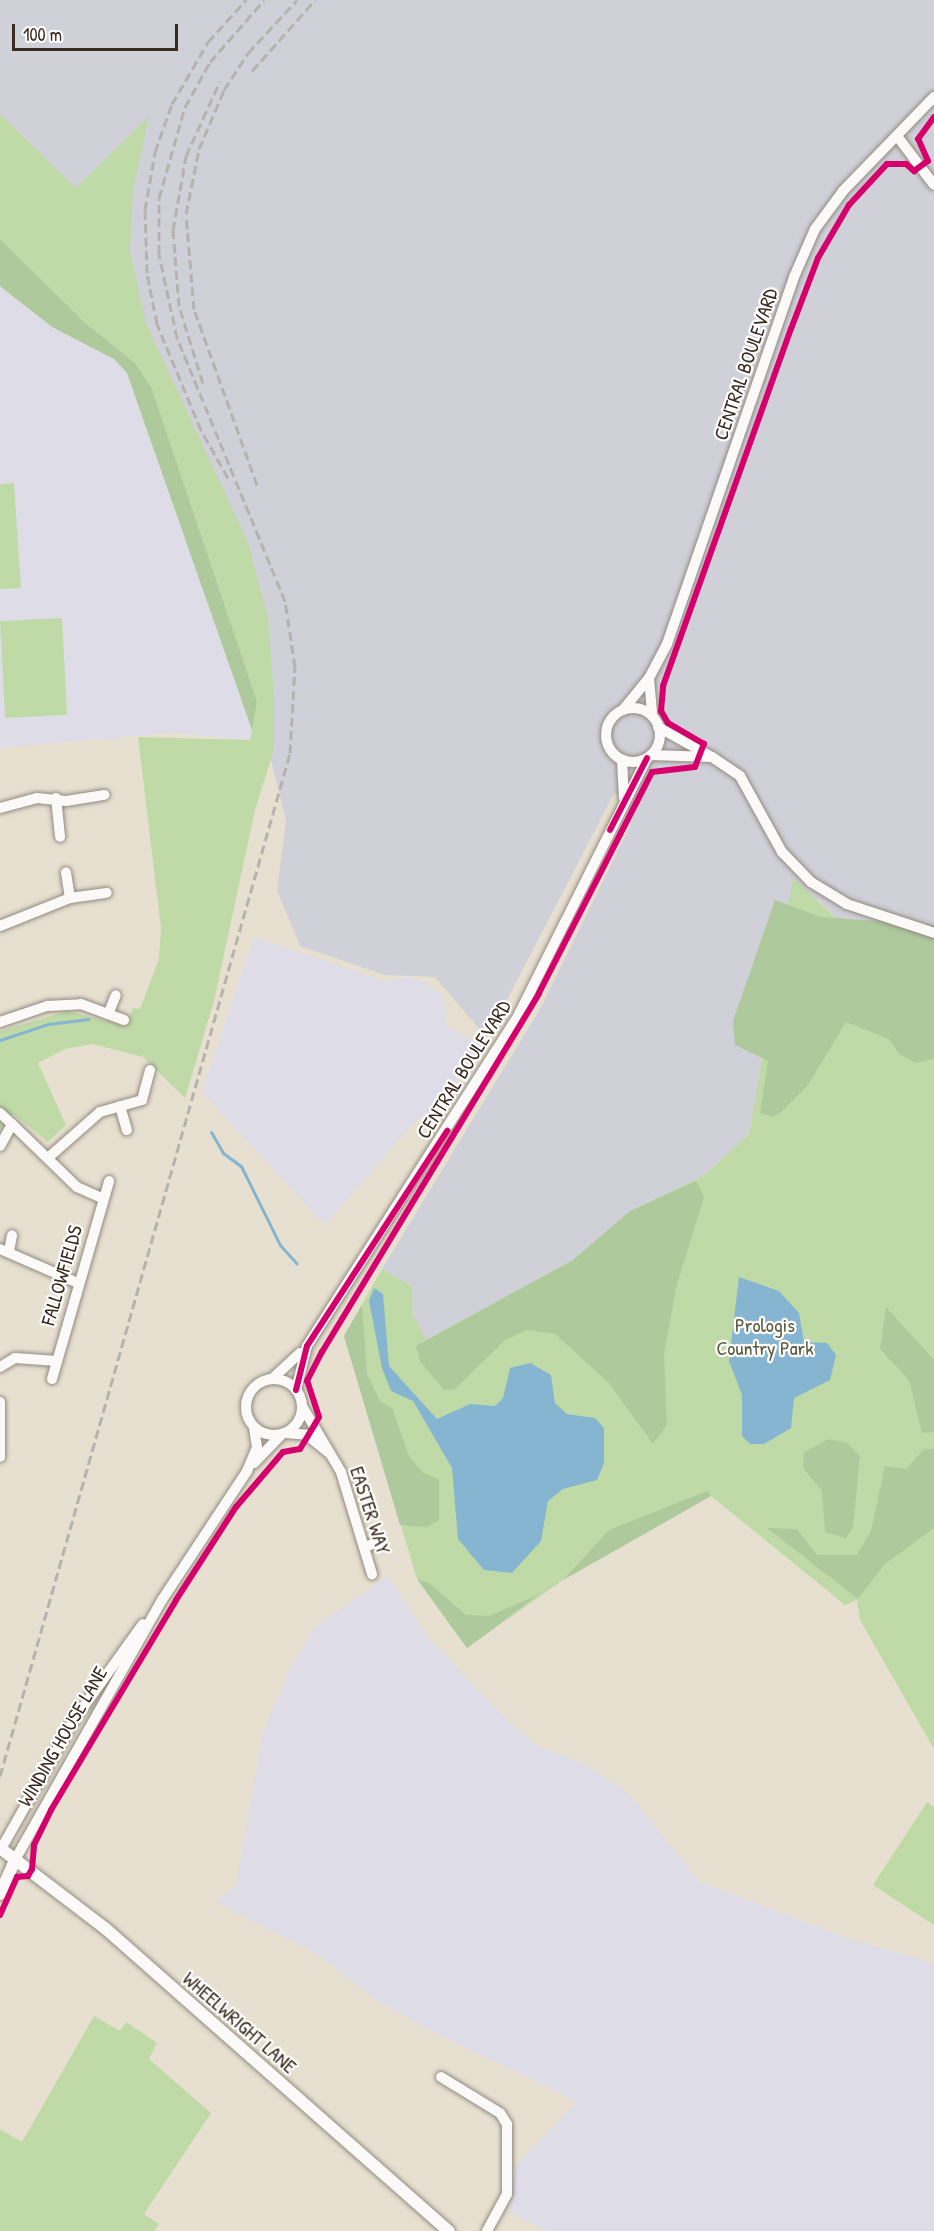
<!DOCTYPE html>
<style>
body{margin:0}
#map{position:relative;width:934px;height:2231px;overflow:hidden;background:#e7e0d0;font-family:"Patrick Hand",sans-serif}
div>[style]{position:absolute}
.built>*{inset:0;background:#dddce7}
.industrial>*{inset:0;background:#d0d0d8}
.green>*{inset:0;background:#c0daa7;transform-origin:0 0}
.forest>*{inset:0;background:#aec99c}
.water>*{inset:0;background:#85b5d1}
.stream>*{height:3px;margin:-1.5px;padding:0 1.5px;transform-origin:1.5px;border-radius:1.5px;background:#85b5d1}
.roads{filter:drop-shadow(0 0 2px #928b81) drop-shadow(0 0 2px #928b81)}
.minor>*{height:10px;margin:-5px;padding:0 5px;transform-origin:5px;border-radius:5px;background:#fbfaf8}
.minor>.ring{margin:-5px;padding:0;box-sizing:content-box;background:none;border:10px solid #fbfaf8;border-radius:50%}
.tertiary>*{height:12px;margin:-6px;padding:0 6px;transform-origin:6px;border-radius:6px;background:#fbfaf8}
.rail>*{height:3px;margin-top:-1.5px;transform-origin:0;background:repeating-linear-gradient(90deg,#b6b3af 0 9px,transparent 0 13.5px)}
.cycleway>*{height:6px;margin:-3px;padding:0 3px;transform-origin:3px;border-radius:3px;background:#d6006c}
span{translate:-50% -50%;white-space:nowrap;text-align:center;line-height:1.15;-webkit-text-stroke:4.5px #fff;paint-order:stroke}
.street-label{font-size:20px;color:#3b2a1e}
.park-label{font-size:20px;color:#5a5d3d}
.scale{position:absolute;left:12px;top:24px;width:166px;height:27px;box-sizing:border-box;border:3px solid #3b2a1e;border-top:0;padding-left:8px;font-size:18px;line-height:21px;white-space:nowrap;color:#3b2a1e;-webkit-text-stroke:4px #fff;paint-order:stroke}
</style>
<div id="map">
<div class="built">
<div style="clip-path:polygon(0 286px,52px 327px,114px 359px,127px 373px,252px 730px,250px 740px,170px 733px,0 748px)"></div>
<div style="clip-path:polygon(254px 937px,384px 981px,407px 977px,426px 983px,444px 996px,445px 1024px,482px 1046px,436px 1110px,416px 1120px,325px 1225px,202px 1092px)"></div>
<div style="clip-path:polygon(388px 1575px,428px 1638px,502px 1715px,534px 1744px,584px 1764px,629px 1794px,700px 1882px,850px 1939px,934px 1963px,934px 2231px,548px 2231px,509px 2212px,514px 2168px,577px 2102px,430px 2030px,374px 1999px,316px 1953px,216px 1902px,236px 1885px,263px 1732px,290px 1669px,312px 1630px)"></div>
</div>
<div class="industrial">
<div style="clip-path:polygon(0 0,934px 0,934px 952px,837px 919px,817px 899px,766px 1052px,749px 1134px,705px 1175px,630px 1211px,573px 1260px,425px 1341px,413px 1315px,412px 1286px,382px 1269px,540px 1009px,631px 824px,615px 792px,487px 1038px,435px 977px,385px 975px,300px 946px,277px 890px,286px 821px,257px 702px,152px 389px,0 239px)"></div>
</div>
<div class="green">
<div style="clip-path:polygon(0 114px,76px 188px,149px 116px,133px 190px,130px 252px,146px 323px,248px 543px,268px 617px,274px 693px,274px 750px,255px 810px,214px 1001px,185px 1098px,143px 1057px,93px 1044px,65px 1049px,38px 1063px,66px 1125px,48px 1142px,13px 1114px,0 1131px,0 1031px,68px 1011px,126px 1026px,133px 1008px,140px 1009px,159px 959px,161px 928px,138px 737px,250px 740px,257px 702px,152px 389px,135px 363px,84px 322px,0 239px)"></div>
<div style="clip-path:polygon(14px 483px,21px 588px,0 589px,0 484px)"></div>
<div style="left:62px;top:618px;width:97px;height:62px;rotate:87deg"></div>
<div style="clip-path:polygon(793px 878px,837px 919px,934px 952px,934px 1749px,860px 1620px,857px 1600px,845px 1605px,711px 1496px,563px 1580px,467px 1648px,417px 1579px,344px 1336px,382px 1269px,412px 1286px,413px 1315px,426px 1340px,573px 1260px,630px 1211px,705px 1175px,749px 1134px)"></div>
<div style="clip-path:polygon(927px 1802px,934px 1807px,934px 1925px,873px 1885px)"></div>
<div style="clip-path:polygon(94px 2016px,120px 2031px,126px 2022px,157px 2043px,149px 2059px,211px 2113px,144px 2214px,159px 2224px,154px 2231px,0 2231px,0 2129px,22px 2142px)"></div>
</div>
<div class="forest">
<div style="clip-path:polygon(0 239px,84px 322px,135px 363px,152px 389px,257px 702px,252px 730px,127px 373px,114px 359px,52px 327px,0 286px)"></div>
<div style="clip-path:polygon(775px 900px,821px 917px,934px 925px,934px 1059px,916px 1063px,899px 1054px,889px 1039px,846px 1022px,808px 1085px,781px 1112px,773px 1117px,760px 1113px,768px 1061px,735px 1045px,733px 1021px)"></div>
<div style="clip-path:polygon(696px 1181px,704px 1197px,676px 1288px,664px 1355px,667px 1425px,653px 1444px,608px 1382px,555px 1334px,527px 1330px,505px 1340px,455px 1389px,444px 1390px,420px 1361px,416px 1346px,573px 1260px,630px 1211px)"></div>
<div style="clip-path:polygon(362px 1305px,367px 1374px,380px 1401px,392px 1408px,409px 1456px,422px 1472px,439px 1480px,439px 1520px,427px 1527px,400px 1525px,344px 1336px)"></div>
<div style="clip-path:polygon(886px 1307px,934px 1360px,934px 1432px,922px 1433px,909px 1380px,880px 1349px)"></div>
<div style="clip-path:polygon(829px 1439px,847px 1443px,860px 1456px,853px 1527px,846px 1538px,825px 1532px,822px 1491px,803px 1468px,804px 1452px)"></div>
<div style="clip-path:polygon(924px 1449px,934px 1449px,934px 1528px,884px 1565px,858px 1599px,767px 1528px,797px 1529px,817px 1555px,857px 1555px,871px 1531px,885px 1466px,906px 1469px)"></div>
<div style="clip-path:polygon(707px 1491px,711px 1496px,563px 1580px,609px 1530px)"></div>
<div style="clip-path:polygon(417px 1579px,429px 1583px,466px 1615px,489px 1616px,538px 1595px,467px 1648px)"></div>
</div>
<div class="water">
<div style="clip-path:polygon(739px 1277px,779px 1291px,799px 1313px,804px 1342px,827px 1343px,836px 1355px,830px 1380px,794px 1398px,791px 1428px,764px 1444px,750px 1444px,742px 1436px,742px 1395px,729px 1361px)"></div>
<div style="clip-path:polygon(374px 1288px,383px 1294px,389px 1366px,437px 1419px,470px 1404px,495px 1406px,503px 1398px,510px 1368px,530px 1363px,551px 1375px,555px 1403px,567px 1414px,595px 1418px,604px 1428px,604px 1463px,597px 1480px,563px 1489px,548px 1501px,541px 1541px,512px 1573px,484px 1570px,458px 1539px,452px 1468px,413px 1401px,391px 1391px,382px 1368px,369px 1301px)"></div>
</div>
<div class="stream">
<div style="left:0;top:1040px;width:51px;rotate:-18.4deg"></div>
<div style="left:48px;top:1024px;width:41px;rotate:-7deg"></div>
<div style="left:211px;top:1132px;width:24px;rotate:60deg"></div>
<div style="left:223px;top:1153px;width:22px;rotate:36deg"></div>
<div style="left:241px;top:1166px;width:88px;rotate:63.7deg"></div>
<div style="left:280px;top:1245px;width:25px;rotate:48deg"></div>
</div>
<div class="roads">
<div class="minor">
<div style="left:897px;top:136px;width:61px;rotate:52.9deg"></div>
<div style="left:649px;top:678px;width:38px;rotate:85deg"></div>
<div class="ring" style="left:606px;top:708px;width:44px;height:44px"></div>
<div style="left:623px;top:710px;width:41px;rotate:-50.9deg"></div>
<div style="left:649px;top:678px;width:38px;rotate:-62deg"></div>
<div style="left:667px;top:644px;width:388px;rotate:-70.9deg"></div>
<div style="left:794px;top:277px;width:52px;rotate:-66.4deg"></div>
<div style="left:815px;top:229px;width:47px;rotate:-53.6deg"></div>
<div style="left:843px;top:191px;width:131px;rotate:-45.9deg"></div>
<div style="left:651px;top:755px;width:61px;rotate:1.9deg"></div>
<div style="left:712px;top:757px;width:62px;rotate:-150.9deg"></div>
<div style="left:712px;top:757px;width:34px;rotate:34deg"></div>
<div style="left:740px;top:776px;width:87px;rotate:61.1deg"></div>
<div style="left:782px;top:852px;width:42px;rotate:46deg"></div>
<div style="left:811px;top:882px;width:42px;rotate:31.4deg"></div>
<div style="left:847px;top:904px;width:92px;rotate:18.4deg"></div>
<div style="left:622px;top:760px;width:38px;rotate:87deg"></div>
<div style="left:56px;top:798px;width:39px;rotate:84deg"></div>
<div style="left:0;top:808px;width:38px;rotate:-15deg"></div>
<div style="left:37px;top:798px;width:29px;rotate:6deg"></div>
<div style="left:66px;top:801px;width:39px;rotate:-9deg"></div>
<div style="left:70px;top:898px;width:37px;rotate:-8deg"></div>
<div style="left:0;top:926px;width:75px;rotate:-21.8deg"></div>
<div style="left:70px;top:898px;width:26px;rotate:-99deg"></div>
<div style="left:109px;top:1012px;width:18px;rotate:-68deg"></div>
<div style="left:0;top:1022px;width:50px;rotate:-18.8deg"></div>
<div style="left:47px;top:1006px;width:34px;rotate:-3deg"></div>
<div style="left:81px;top:1004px;width:46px;rotate:20.4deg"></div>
<div style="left:120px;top:1106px;width:25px;rotate:74deg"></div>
<div style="left:0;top:1113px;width:16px;rotate:43deg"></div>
<div style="left:0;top:1146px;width:25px;rotate:-61deg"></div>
<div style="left:12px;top:1124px;width:91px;rotate:44.1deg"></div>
<div style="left:77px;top:1187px;width:27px;rotate:24deg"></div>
<div style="left:49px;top:1157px;width:68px;rotate:-41.4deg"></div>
<div style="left:100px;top:1112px;width:44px;rotate:-15.9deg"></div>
<div style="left:142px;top:1100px;width:31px;rotate:-75deg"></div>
<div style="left:0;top:1249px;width:85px;rotate:23.6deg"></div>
<div style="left:9px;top:1251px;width:16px;rotate:-79deg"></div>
<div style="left:0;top:1367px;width:17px;rotate:-31deg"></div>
<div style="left:15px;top:1358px;width:39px;rotate:4deg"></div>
<div class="ring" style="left:246px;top:1379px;width:46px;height:46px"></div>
<div style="left:52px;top:1379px;width:206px;rotate:-73.9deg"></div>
<div style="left:272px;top:1379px;width:38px;rotate:-43deg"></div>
<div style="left:296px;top:1390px;width:45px;rotate:-76deg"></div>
<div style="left:307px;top:1346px;width:394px;rotate:-57.4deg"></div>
<div style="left:519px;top:1014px;width:286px;rotate:-63.4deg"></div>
<div style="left:0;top:1402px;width:55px;rotate:90deg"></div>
<div style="left:302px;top:1406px;width:77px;rotate:59.4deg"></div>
<div style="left:341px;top:1472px;width:107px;rotate:73.1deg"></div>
<div style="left:286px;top:1433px;width:21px;rotate:5deg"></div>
<div style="left:307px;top:1435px;width:27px;rotate:39deg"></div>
<div style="left:254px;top:1463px;width:39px;rotate:-46deg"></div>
<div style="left:364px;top:1547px;width:16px;rotate:-18deg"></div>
<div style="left:1px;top:1849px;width:148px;rotate:-60.5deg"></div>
<div style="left:74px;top:1720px;width:118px;rotate:-54.3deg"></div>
<div style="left:16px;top:1858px;width:296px;rotate:-60.5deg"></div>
<div style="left:162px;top:1600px;width:154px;rotate:-56.6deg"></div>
<div style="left:247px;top:1471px;width:26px;rotate:-67deg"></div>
<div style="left:257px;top:1447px;width:19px;rotate:-99deg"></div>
<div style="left:441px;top:2077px;width:69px;rotate:31.4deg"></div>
<div style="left:500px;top:2113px;width:13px;rotate:58deg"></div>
<div style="left:507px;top:2124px;width:70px;rotate:90deg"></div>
<div style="left:507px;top:2194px;width:42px;rotate:118.4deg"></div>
</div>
<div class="tertiary">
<div style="left:0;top:1848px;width:133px;rotate:37.4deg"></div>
<div style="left:106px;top:1929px;width:457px;rotate:41.4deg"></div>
<div style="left:0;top:1894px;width:39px;rotate:-66deg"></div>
</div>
</div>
<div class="rail">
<div style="left:252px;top:71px;width:95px;rotate:-48.4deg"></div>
<div style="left:203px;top:383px;width:81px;rotate:-107.3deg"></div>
<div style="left:179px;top:306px;width:76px;rotate:-94.5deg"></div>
<div style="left:173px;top:230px;width:75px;rotate:-80deg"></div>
<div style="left:186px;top:156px;width:82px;rotate:-65.6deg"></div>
<div style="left:228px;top:478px;width:55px;rotate:-119.4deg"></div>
<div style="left:201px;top:430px;width:115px;rotate:-112.5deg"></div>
<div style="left:157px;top:324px;width:52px;rotate:-101.1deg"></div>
<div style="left:147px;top:273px;width:63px;rotate:-91.8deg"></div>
<div style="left:145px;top:210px;width:59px;rotate:-80.2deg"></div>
<div style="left:155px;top:152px;width:51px;rotate:-70.5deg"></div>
<div style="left:172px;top:104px;width:72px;rotate:-59.9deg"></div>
<div style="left:208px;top:42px;width:57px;rotate:-47.9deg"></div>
<div style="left:257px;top:485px;width:187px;rotate:-109.7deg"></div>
<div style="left:194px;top:309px;width:95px;rotate:-94.8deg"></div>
<div style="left:186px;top:214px;width:66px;rotate:-78.7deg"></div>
<div style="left:199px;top:149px;width:64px;rotate:-67deg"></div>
<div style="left:224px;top:90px;width:44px;rotate:-57deg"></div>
<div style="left:248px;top:53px;width:72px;rotate:-47.2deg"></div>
<div style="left:0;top:1776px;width:1063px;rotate:-74.17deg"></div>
<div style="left:290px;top:753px;width:86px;rotate:-86.7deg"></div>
<div style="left:295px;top:667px;width:67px;rotate:-98.6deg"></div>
<div style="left:285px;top:601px;width:284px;rotate:-112.3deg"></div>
<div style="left:177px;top:338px;width:86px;rotate:-102.1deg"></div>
<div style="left:159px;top:254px;width:56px;rotate:-90deg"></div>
<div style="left:159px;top:198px;width:95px;rotate:-74.1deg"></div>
<div style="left:185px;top:107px;width:51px;rotate:-60.9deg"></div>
<div style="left:210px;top:62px;width:82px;rotate:-48.9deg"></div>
</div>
<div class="cycleway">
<div style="left:610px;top:830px;width:81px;rotate:-62.8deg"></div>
<div style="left:296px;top:1390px;width:45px;rotate:-76deg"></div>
<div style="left:307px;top:1346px;width:257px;rotate:-56.9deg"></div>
<div style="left:0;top:1915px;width:42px;rotate:-65.9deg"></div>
<div style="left:17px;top:1877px;width:11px;rotate:-5deg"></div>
<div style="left:28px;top:1876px;width:8px;rotate:-60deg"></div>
<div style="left:32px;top:1869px;width:24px;rotate:-85deg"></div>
<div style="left:34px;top:1845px;width:39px;rotate:-64deg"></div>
<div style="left:51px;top:1810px;width:244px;rotate:-59.2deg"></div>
<div style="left:176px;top:1600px;width:111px;rotate:-57.2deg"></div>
<div style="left:236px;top:1507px;width:72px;rotate:-49.5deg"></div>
<div style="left:283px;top:1452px;width:17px;rotate:-10deg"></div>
<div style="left:300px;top:1449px;width:29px;rotate:-59deg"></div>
<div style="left:315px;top:1424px;width:8px;rotate:-60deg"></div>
<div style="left:319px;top:1417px;width:38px;rotate:-108deg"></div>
<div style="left:307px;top:1381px;width:33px;rotate:-63deg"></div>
<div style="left:322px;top:1352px;width:419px;rotate:-58.8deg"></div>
<div style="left:539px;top:993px;width:248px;rotate:-62.9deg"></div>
<div style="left:652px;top:772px;width:43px;rotate:-6.6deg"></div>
<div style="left:695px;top:767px;width:25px;rotate:-69deg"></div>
<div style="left:704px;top:744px;width:42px;rotate:-149.7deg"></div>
<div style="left:668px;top:723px;width:14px;rotate:-120deg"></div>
<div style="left:661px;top:711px;width:25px;rotate:-85deg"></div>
<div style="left:663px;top:686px;width:379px;rotate:-70.3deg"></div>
<div style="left:791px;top:329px;width:76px;rotate:-69.2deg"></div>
<div style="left:818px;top:258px;width:61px;rotate:-59.7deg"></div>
<div style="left:849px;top:205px;width:56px;rotate:-47.2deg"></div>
<div style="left:887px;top:164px;width:19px"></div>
<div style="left:906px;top:164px;width:11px;rotate:41deg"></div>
<div style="left:914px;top:171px;width:17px;rotate:-36deg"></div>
<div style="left:928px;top:161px;width:24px;rotate:-114deg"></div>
<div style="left:918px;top:139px;width:27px;rotate:-54deg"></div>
</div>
<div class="street-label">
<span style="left:745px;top:364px;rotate:-71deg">CENTRAL BOULEVARD</span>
<span style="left:463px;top:1069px;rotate:-58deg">CENTRAL BOULEVARD</span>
<span style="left:61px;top:1275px;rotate:-74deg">FALLOWFIELDS</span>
<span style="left:371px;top:1510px;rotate:72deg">EASTER WAY</span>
<span style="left:62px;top:1736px;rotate:-60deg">WINDING HOUSE LANE</span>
<span style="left:240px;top:2022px;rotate:41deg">WHEELWRIGHT LANE</span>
</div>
<div class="park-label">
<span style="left:765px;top:1336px">Prologis<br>Country Park</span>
</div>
<div class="scale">100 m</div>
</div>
